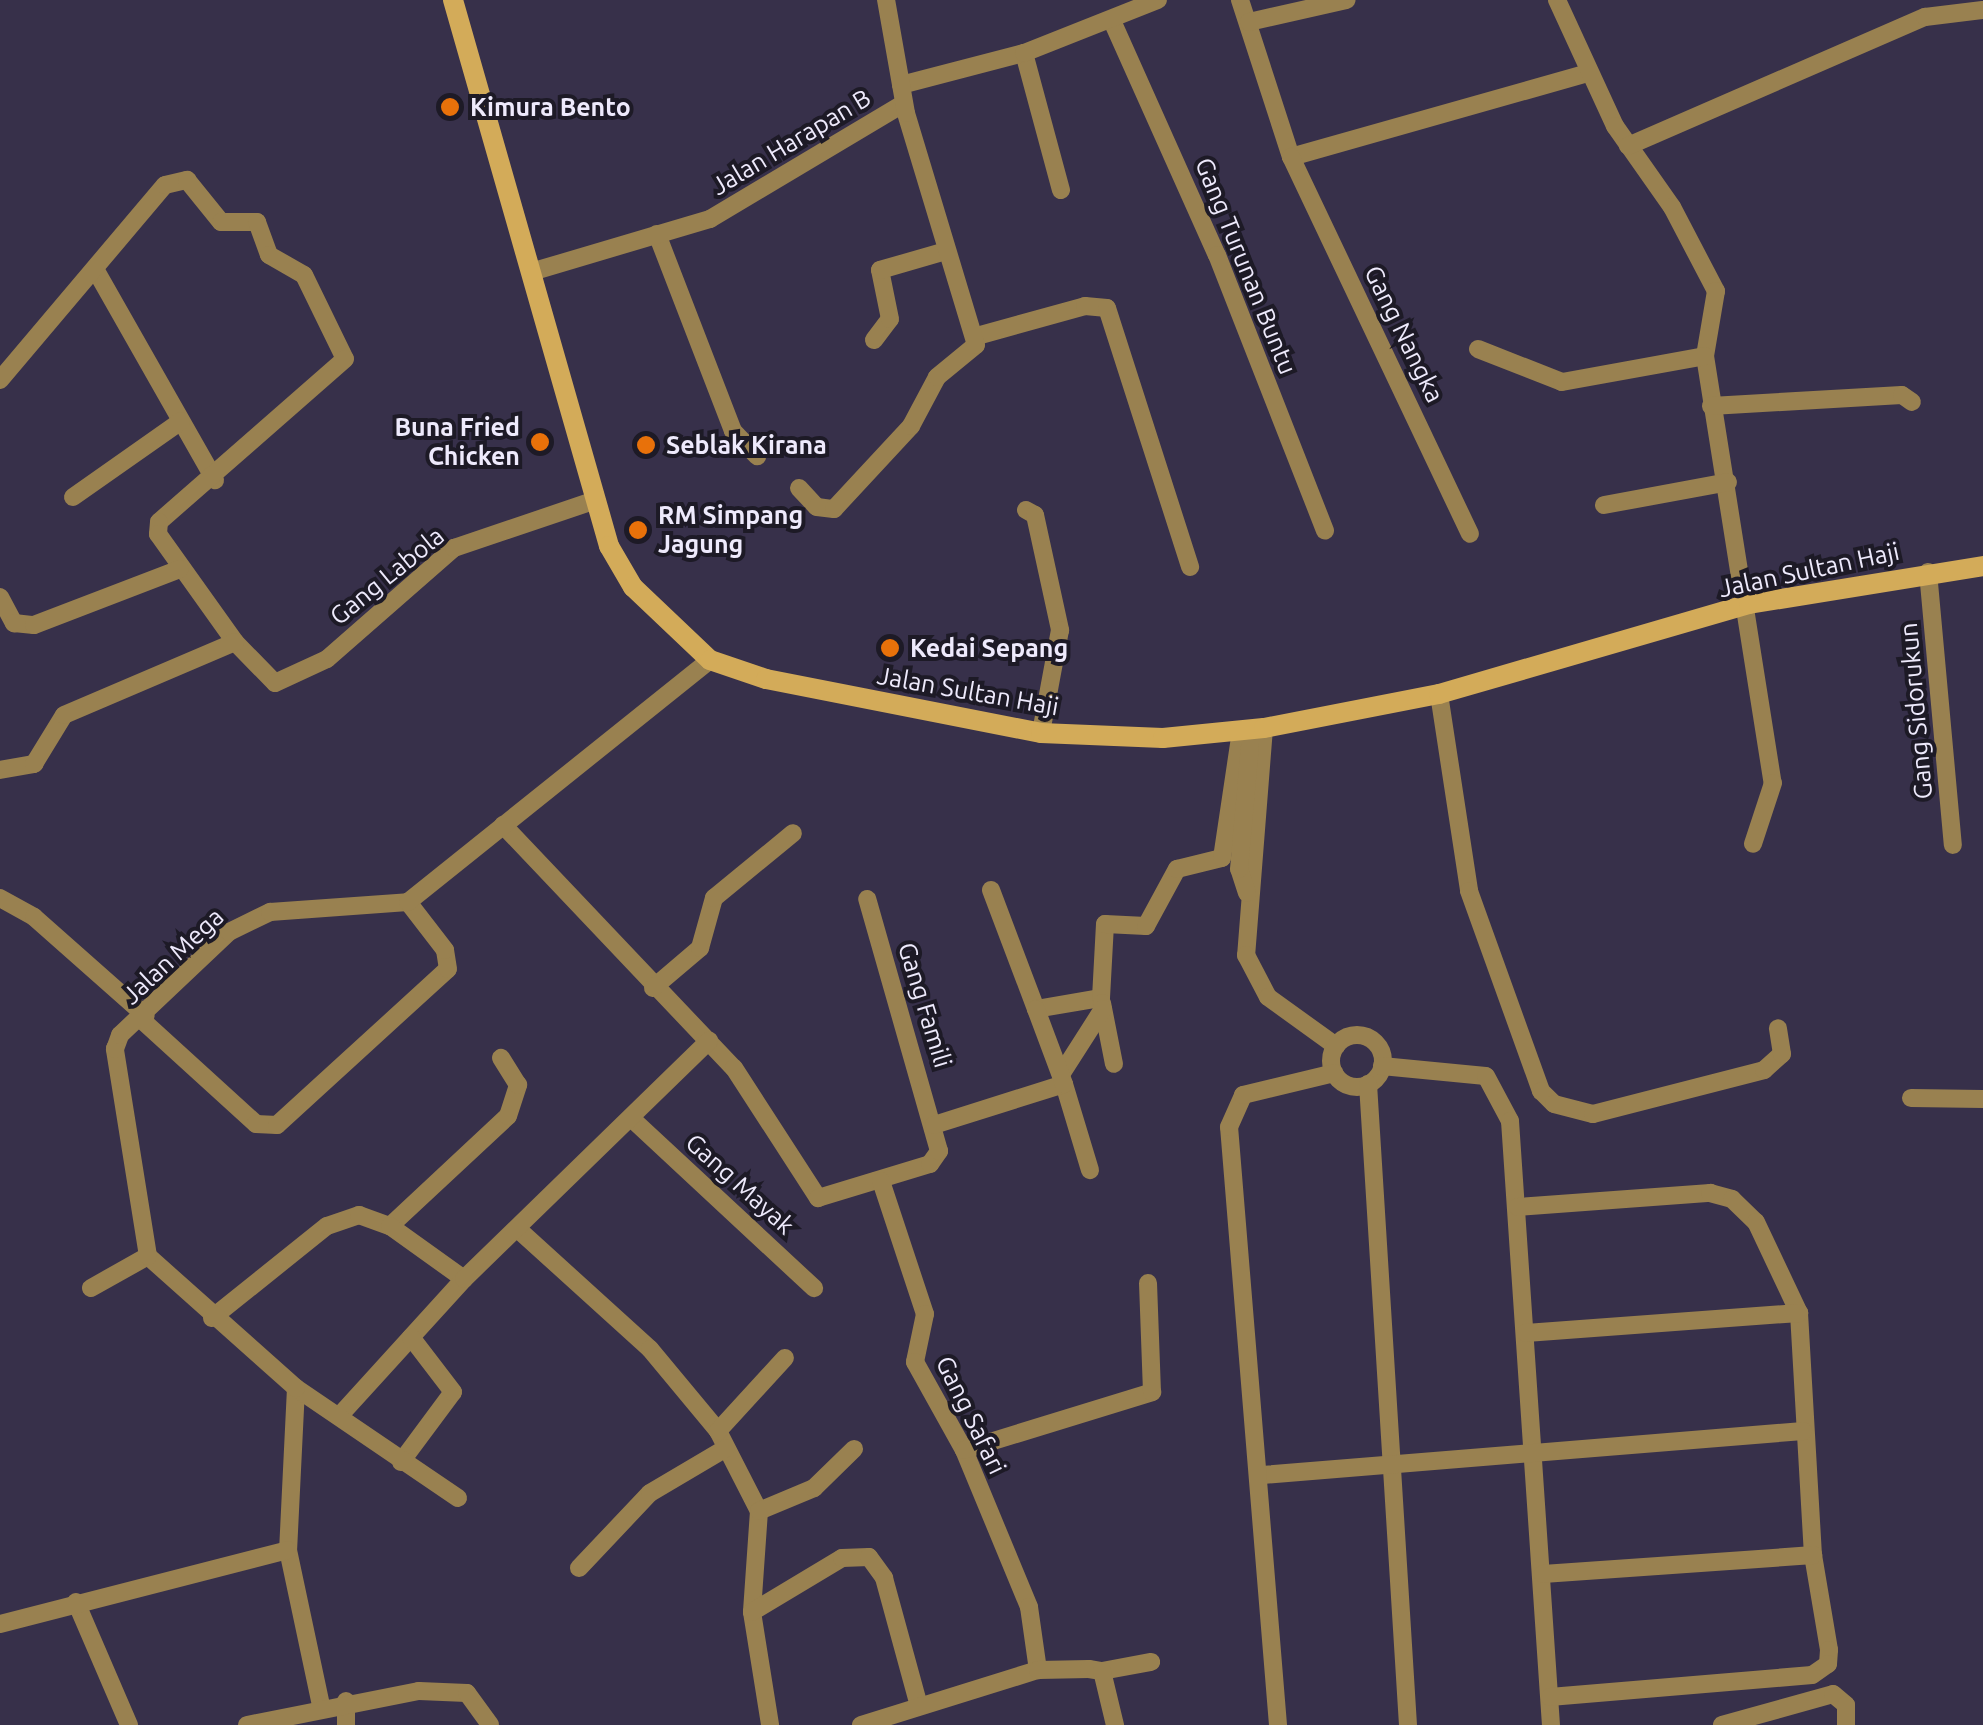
<!DOCTYPE html>
<style>
body{margin:0}
#map{position:relative;width:1983px;height:1725px;overflow:hidden;background:#37304a;font-family:Ubuntu,sans-serif}
div>[style]{position:absolute}
.street>*{height:18px;margin:-9px;padding:0 9px;transform-origin:9px;border-radius:9px;background:#998150}
.street>.ring{margin:-9px;padding:0;box-sizing:content-box;background:none;border:18px solid #998150;border-radius:50%}
.secondary>*{height:20px;margin:-10px;padding:0 10px;transform-origin:10px;border-radius:10px;background:#d3ab59}
.dots>*{width:28px;height:28px;translate:-50% -50%;box-sizing:border-box;border:5px solid #1d1a26;border-radius:50%}
span{translate:-50% -50%;white-space:nowrap;text-align:center;line-height:1.15;-webkit-text-stroke:8px #1d1a26;paint-order:stroke}
.poi-label{font-size:25px;color:#eeeafc;font-weight:700}
.left{translate:0 -50%;text-align:left}
.right{translate:-100% -50%;text-align:right}
.street-label{font-size:25px;color:#eeeafc}
</style>
<div id="map">
<div class="street">
<div style="left:1240px;top:0;width:165px;rotate:72deg"></div>
<div style="left:1291px;top:157px;width:309px;rotate:-15.8deg"></div>
<div style="left:1557px;top:0;width:139px;rotate:65.3deg"></div>
<div style="left:1615px;top:126px;width:99px;rotate:54.9deg"></div>
<div style="left:1672px;top:207px;width:95px;rotate:62.4deg"></div>
<div style="left:1716px;top:291px;width:66px;rotate:99.6deg"></div>
<div style="left:1705px;top:356px;width:432px;rotate:81deg"></div>
<div style="left:1773px;top:783px;width:64px;rotate:108.2deg"></div>
<div style="left:1249px;top:22px;width:100px;rotate:-12.7deg"></div>
<div style="left:1113px;top:23px;width:254px;rotate:65.9deg"></div>
<div style="left:1217px;top:255px;width:296px;rotate:68.6deg"></div>
<div style="left:1024px;top:53px;width:142px;rotate:74.9deg"></div>
<div style="left:901px;top:85px;width:127px;rotate:-14.6deg"></div>
<div style="left:1024px;top:53px;width:144px;rotate:-21.6deg"></div>
<div style="left:1628px;top:146px;width:324px;rotate:-23.5deg"></div>
<div style="left:1925px;top:17px;width:58px;rotate:-6.9deg"></div>
<div style="left:1291px;top:157px;width:417px;rotate:64.6deg"></div>
<div style="left:657px;top:234px;width:211px;rotate:68.9deg"></div>
<div style="left:733px;top:431px;width:35px;rotate:46deg"></div>
<div style="left:95px;top:269px;width:243px;rotate:60.4deg"></div>
<div style="left:531px;top:272px;width:187px;rotate:-16.5deg"></div>
<div style="left:710px;top:219px;width:225px;rotate:-30.8deg"></div>
<div style="left:977px;top:336px;width:112px;rotate:-15.5deg"></div>
<div style="left:1085px;top:306px;width:22px;rotate:5deg"></div>
<div style="left:1107px;top:308px;width:272px;rotate:72.2deg"></div>
<div style="left:874px;top:340px;width:26px;rotate:-53deg"></div>
<div style="left:890px;top:319px;width:50px;rotate:-101.5deg"></div>
<div style="left:880px;top:270px;width:69px;rotate:-16.1deg"></div>
<div style="left:1478px;top:349px;width:90px;rotate:21.4deg"></div>
<div style="left:1562px;top:382px;width:145px;rotate:-10.3deg"></div>
<div style="left:0;top:380px;width:255px;rotate:-49.8deg"></div>
<div style="left:165px;top:185px;width:23px;rotate:-13deg"></div>
<div style="left:187px;top:180px;width:54px;rotate:51deg"></div>
<div style="left:221px;top:222px;width:36px"></div>
<div style="left:257px;top:222px;width:35px;rotate:70deg"></div>
<div style="left:269px;top:255px;width:40px;rotate:29.7deg"></div>
<div style="left:304px;top:275px;width:93px;rotate:64deg"></div>
<div style="left:345px;top:359px;width:247px;rotate:138.8deg"></div>
<div style="left:159px;top:522px;width:12px;rotate:95deg"></div>
<div style="left:158px;top:534px;width:133px;rotate:54.5deg"></div>
<div style="left:235px;top:642px;width:57px;rotate:45.7deg"></div>
<div style="left:275px;top:683px;width:57px;rotate:-24.8deg"></div>
<div style="left:327px;top:659px;width:169px;rotate:-41.2deg"></div>
<div style="left:454px;top:548px;width:147px;rotate:-18.7deg"></div>
<div style="left:1711px;top:406px;width:191px;rotate:-3.3deg"></div>
<div style="left:1902px;top:395px;width:12px;rotate:35deg"></div>
<div style="left:799px;top:488px;width:26px;rotate:47deg"></div>
<div style="left:817px;top:507px;width:17px;rotate:7deg"></div>
<div style="left:834px;top:509px;width:113px;rotate:-47.1deg"></div>
<div style="left:911px;top:426px;width:55px;rotate:-62deg"></div>
<div style="left:937px;top:377px;width:50px;rotate:-39.4deg"></div>
<div style="left:976px;top:345px;width:242px;rotate:-106.8deg"></div>
<div style="left:906px;top:113px;width:115px;rotate:-100deg"></div>
<div style="left:73px;top:497px;width:132px;rotate:-35.1deg"></div>
<div style="left:1604px;top:505px;width:126px;rotate:-10.5deg"></div>
<div style="left:1026px;top:510px;width:10px;rotate:29deg"></div>
<div style="left:1035px;top:515px;width:118px;rotate:77.7deg"></div>
<div style="left:1060px;top:630px;width:105px;rotate:100.5deg"></div>
<div style="left:1928px;top:572px;width:274px;rotate:84.8deg"></div>
<div style="left:0;top:597px;width:30px;rotate:62deg"></div>
<div style="left:14px;top:623px;width:20px;rotate:6deg"></div>
<div style="left:34px;top:625px;width:156px;rotate:-21deg"></div>
<div style="left:1439px;top:694px;width:199px;rotate:81.3deg"></div>
<div style="left:1469px;top:891px;width:213px;rotate:70.2deg"></div>
<div style="left:1541px;top:1091px;width:18px;rotate:45deg"></div>
<div style="left:1554px;top:1104px;width:40px;rotate:14.4deg"></div>
<div style="left:1593px;top:1114px;width:177px;rotate:-14.4deg"></div>
<div style="left:1764px;top:1070px;width:24px;rotate:-42deg"></div>
<div style="left:1782px;top:1054px;width:26px;rotate:-99deg"></div>
<div style="left:1264px;top:728px;width:228px;rotate:94.5deg"></div>
<div style="left:1246px;top:955px;width:47px;rotate:62.4deg"></div>
<div style="left:1268px;top:997px;width:84px;rotate:35.8deg"></div>
<div style="left:0;top:770px;width:35px;rotate:-10deg"></div>
<div style="left:34px;top:764px;width:57px;rotate:-58.5deg"></div>
<div style="left:64px;top:715px;width:186px;rotate:-23.1deg"></div>
<div style="left:503px;top:825px;width:335px;rotate:46.5deg"></div>
<div style="left:734px;top:1068px;width:155px;rotate:57.1deg"></div>
<div style="left:818px;top:1198px;width:117px;rotate:-16.9deg"></div>
<div style="left:930px;top:1164px;width:16px;rotate:-55deg"></div>
<div style="left:939px;top:1151px;width:262px;rotate:-105.9deg"></div>
<div style="left:991px;top:890px;width:127px;rotate:69.3deg"></div>
<div style="left:1036px;top:1009px;width:66px;rotate:-9.6deg"></div>
<div style="left:1101px;top:998px;width:74px;rotate:-86.9deg"></div>
<div style="left:1105px;top:924px;width:41px;rotate:2.8deg"></div>
<div style="left:1146px;top:926px;width:65px;rotate:-61.5deg"></div>
<div style="left:1177px;top:869px;width:46px;rotate:-13.7deg"></div>
<div style="left:1222px;top:858px;width:128px;rotate:-81.5deg"></div>
<div style="left:1247px;top:893px;width:25px;rotate:-108deg"></div>
<div style="left:1239px;top:869px;width:123px;rotate:-84.9deg"></div>
<div style="left:0;top:898px;width:39px;rotate:29deg"></div>
<div style="left:34px;top:917px;width:149px;rotate:41.5deg"></div>
<div style="left:653px;top:988px;width:62px;rotate:-40.4deg"></div>
<div style="left:700px;top:948px;width:52px;rotate:-74.4deg"></div>
<div style="left:714px;top:898px;width:102px;rotate:-39.4deg"></div>
<div style="left:1102px;top:1003px;width:62px;rotate:78.9deg"></div>
<div style="left:143px;top:1021px;width:153px;rotate:42.3deg"></div>
<div style="left:256px;top:1124px;width:21px;rotate:3deg"></div>
<div style="left:277px;top:1125px;width:231px;rotate:-42.4deg"></div>
<div style="left:448px;top:969px;width:19px;rotate:-99deg"></div>
<div style="left:445px;top:950px;width:61px;rotate:-127.6deg"></div>
<div class="ring" style="left:1331px;top:1035px;width:34px;height:34px"></div>
<div style="left:1382px;top:1066px;width:104px;rotate:5.5deg"></div>
<div style="left:1486px;top:1076px;width:51px;rotate:61.9deg"></div>
<div style="left:1510px;top:1121px;width:605px;rotate:86.12deg"></div>
<div style="left:1062px;top:1073px;width:76px;rotate:-57.4deg"></div>
<div style="left:1064px;top:1084px;width:90px;rotate:73.2deg"></div>
<div style="left:1368px;top:1084px;width:642px;rotate:86.43deg"></div>
<div style="left:1911px;top:1098px;width:72px;rotate:0.8deg"></div>
<div style="left:631px;top:1118px;width:250px;rotate:42.9deg"></div>
<div style="left:934px;top:1125px;width:136px;rotate:-17.5deg"></div>
<div style="left:1064px;top:1084px;width:80px;rotate:-110.5deg"></div>
<div style="left:881px;top:1181px;width:140px;rotate:71.7deg"></div>
<div style="left:925px;top:1314px;width:49px;rotate:101.8deg"></div>
<div style="left:915px;top:1362px;width:101px;rotate:60.9deg"></div>
<div style="left:964px;top:1450px;width:170px;rotate:67.5deg"></div>
<div style="left:1029px;top:1607px;width:64px;rotate:81.9deg"></div>
<div style="left:1518px;top:1207px;width:193px;rotate:-4.2deg"></div>
<div style="left:1710px;top:1193px;width:23px;rotate:15deg"></div>
<div style="left:1732px;top:1199px;width:33px;rotate:44deg"></div>
<div style="left:1756px;top:1222px;width:101px;rotate:64.7deg"></div>
<div style="left:1799px;top:1313px;width:242px;rotate:86.7deg"></div>
<div style="left:1813px;top:1555px;width:96px;rotate:80.4deg"></div>
<div style="left:1829px;top:1650px;width:14px;rotate:94deg"></div>
<div style="left:1828px;top:1664px;width:19px;rotate:145deg"></div>
<div style="left:1812px;top:1675px;width:263px;rotate:175.2deg"></div>
<div style="left:390px;top:1226px;width:161px;rotate:-43deg"></div>
<div style="left:508px;top:1116px;width:33px;rotate:-72deg"></div>
<div style="left:518px;top:1085px;width:32px;rotate:-122deg"></div>
<div style="left:521px;top:1232px;width:174px;rotate:42.2deg"></div>
<div style="left:650px;top:1349px;width:107px;rotate:50.3deg"></div>
<div style="left:718px;top:1431px;width:90px;rotate:62.9deg"></div>
<div style="left:759px;top:1511px;width:101px;rotate:94deg"></div>
<div style="left:752px;top:1612px;width:114px;rotate:80.9deg"></div>
<div style="left:91px;top:1288px;width:65px;rotate:-29.3deg"></div>
<div style="left:212px;top:1318px;width:147px;rotate:-38.7deg"></div>
<div style="left:327px;top:1226px;width:34px;rotate:-19deg"></div>
<div style="left:359px;top:1215px;width:33px;rotate:20deg"></div>
<div style="left:390px;top:1226px;width:91px;rotate:35.6deg"></div>
<div style="left:1526px;top:1333px;width:274px;rotate:-4.2deg"></div>
<div style="left:296px;top:1388px;width:162px;rotate:92.8deg"></div>
<div style="left:288px;top:1550px;width:158px;rotate:78deg"></div>
<div style="left:342px;top:1413px;width:181px;rotate:-47.7deg"></div>
<div style="left:464px;top:1279px;width:342px;rotate:-44.2deg"></div>
<div style="left:718px;top:1431px;width:99px;rotate:-47.5deg"></div>
<div style="left:964px;top:1450px;width:197px;rotate:-17.1deg"></div>
<div style="left:1152px;top:1392px;width:109px;rotate:-92.1deg"></div>
<div style="left:401px;top:1462px;width:87px;rotate:-53.4deg"></div>
<div style="left:453px;top:1392px;width:69px;rotate:-127.4deg"></div>
<div style="left:1262px;top:1475px;width:543px;rotate:-4.65deg"></div>
<div style="left:458px;top:1498px;width:196px;rotate:-145.8deg"></div>
<div style="left:296px;top:1388px;width:198px;rotate:-138.3deg"></div>
<div style="left:148px;top:1256px;width:210px;rotate:-99.1deg"></div>
<div style="left:115px;top:1049px;width:15px;rotate:-70deg"></div>
<div style="left:120px;top:1035px;width:150px;rotate:-43.4deg"></div>
<div style="left:229px;top:932px;width:46px;rotate:-26deg"></div>
<div style="left:270px;top:912px;width:138px;rotate:-4.1deg"></div>
<div style="left:408px;top:902px;width:387px;rotate:-38.7deg"></div>
<div style="left:759px;top:1511px;width:60px;rotate:-22.7deg"></div>
<div style="left:814px;top:1488px;width:56px;rotate:-44.3deg"></div>
<div style="left:579px;top:1568px;width:103px;rotate:-46.6deg"></div>
<div style="left:650px;top:1493px;width:88px;rotate:-30.6deg"></div>
<div style="left:1543px;top:1574px;width:271px;rotate:-4deg"></div>
<div style="left:76px;top:1602px;width:134px;rotate:66.7deg"></div>
<div style="left:752px;top:1612px;width:105px;rotate:-31deg"></div>
<div style="left:842px;top:1558px;width:27px;rotate:-2deg"></div>
<div style="left:869px;top:1557px;width:26px;rotate:54deg"></div>
<div style="left:884px;top:1578px;width:133px;rotate:74.7deg"></div>
<div style="left:0;top:1624px;width:297px;rotate:-14.4deg"></div>
<div style="left:1102px;top:1671px;width:50px;rotate:-10.4deg"></div>
<div style="left:346px;top:1701px;width:24px;rotate:90deg"></div>
<div style="left:247px;top:1725px;width:175px;rotate:-11.2deg"></div>
<div style="left:419px;top:1691px;width:48px;rotate:2.4deg"></div>
<div style="left:467px;top:1693px;width:39px;rotate:54deg"></div>
<div style="left:861px;top:1725px;width:185px;rotate:-17.3deg"></div>
<div style="left:1038px;top:1670px;width:51px;rotate:-1.1deg"></div>
<div style="left:1089px;top:1669px;width:13px;rotate:9deg"></div>
<div style="left:1102px;top:1671px;width:56px;rotate:76.5deg"></div>
<div style="left:1278px;top:1725px;width:600px;rotate:-94.68deg"></div>
<div style="left:1229px;top:1127px;width:35px;rotate:-66deg"></div>
<div style="left:1243px;top:1095px;width:94px;rotate:-13.6deg"></div>
<div style="left:1722px;top:1725px;width:115px;rotate:-15.6deg"></div>
<div style="left:1833px;top:1694px;width:17px;rotate:40deg"></div>
<div style="left:1846px;top:1705px;width:20px;rotate:90deg"></div>
</div>
<div class="secondary">
<div style="left:453px;top:0;width:568px;rotate:74.05deg"></div>
<div style="left:609px;top:546px;width:48px;rotate:59.7deg"></div>
<div style="left:633px;top:587px;width:106px;rotate:43.5deg"></div>
<div style="left:710px;top:660px;width:59px;rotate:18.7deg"></div>
<div style="left:766px;top:679px;width:280px;rotate:11.1deg"></div>
<div style="left:1041px;top:733px;width:122px;rotate:2.3deg"></div>
<div style="left:1163px;top:738px;width:101px;rotate:-5.7deg"></div>
<div style="left:1264px;top:728px;width:178px;rotate:-11deg"></div>
<div style="left:1439px;top:694px;width:323px;rotate:-16.2deg"></div>
<div style="left:1749px;top:604px;width:237px;rotate:-9.2deg"></div>
</div>
<div class="dots">
<div style="left:450px;top:107px;background:#e8710a"></div>
<div style="left:540px;top:442px;background:#e8710a"></div>
<div style="left:646px;top:445px;background:#e8710a"></div>
<div style="left:638px;top:530px;background:#e8710a"></div>
<div style="left:890px;top:648px;background:#e8710a"></div>
</div>
<div class="poi-label">
<span class="left" style="left:470px;top:107px">Kimura Bento</span>
<span class="right" style="left:520px;top:442px">Buna Fried<br>Chicken</span>
<span class="left" style="left:666px;top:445px">Seblak Kirana</span>
<span class="left" style="left:658px;top:530px">RM Simpang<br>Jagung</span>
<span class="left" style="left:910px;top:648px">Kedai Sepang</span>
</div>
<div class="street-label">
<span style="left:791px;top:142px;rotate:-31deg">Jalan Harapan B</span>
<span style="left:1246px;top:266px;rotate:68deg">Gang Turunan Buntu</span>
<span style="left:1404px;top:334px;rotate:64deg">Gang Nangka</span>
<span style="left:1809px;top:570px;rotate:-12deg">Jalan Sultan Haji</span>
<span style="left:387px;top:576px;rotate:-39deg">Gang Labola</span>
<span style="left:968px;top:691px;rotate:10deg">Jalan Sultan Haji</span>
<span style="left:1916px;top:711px;rotate:-95deg">Gang Sidorukun</span>
<span style="left:173px;top:956px;rotate:-43deg">Jalan Mega</span>
<span style="left:925px;top:1005px;rotate:73deg">Gang Famili</span>
<span style="left:740px;top:1184px;rotate:42deg">Gang Mayak</span>
<span style="left:971px;top:1415px;rotate:64deg">Gang Safari</span>
</div>
</div>
